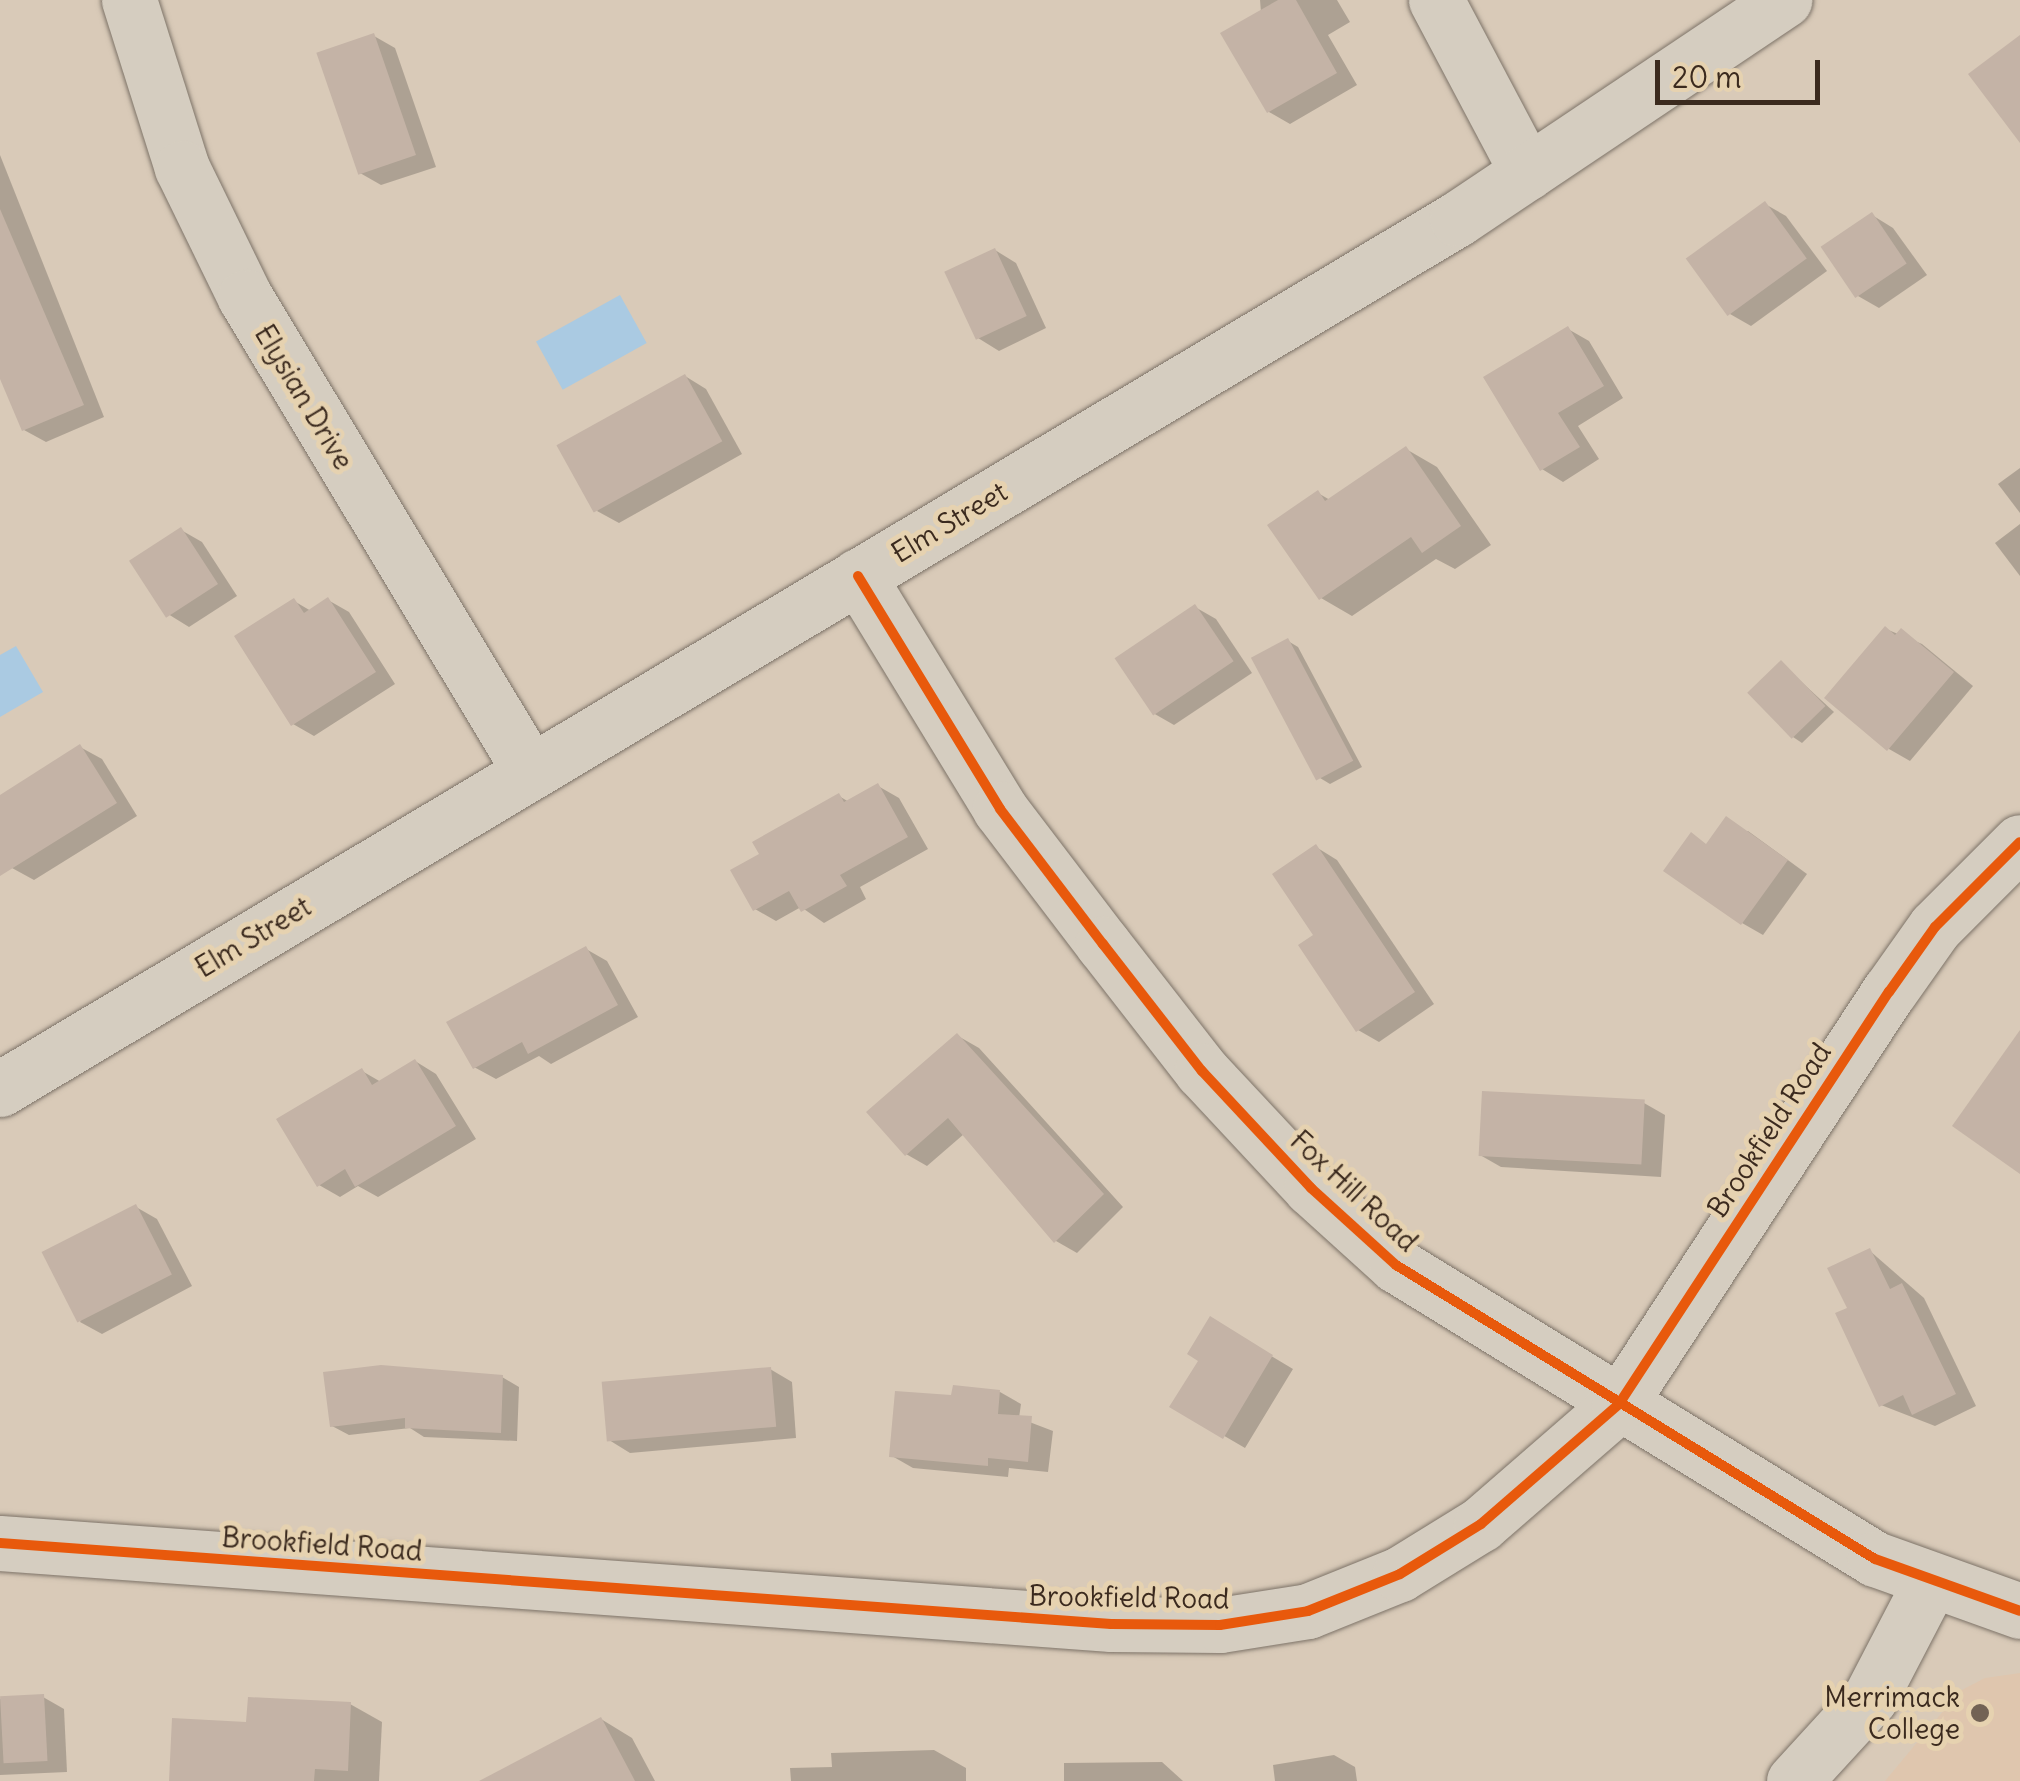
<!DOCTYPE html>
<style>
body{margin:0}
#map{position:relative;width:2020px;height:1781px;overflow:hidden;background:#d9cab8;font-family:Delius,sans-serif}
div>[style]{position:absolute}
.built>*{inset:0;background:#dfc6ae}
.water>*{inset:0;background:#aacae2;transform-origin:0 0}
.shadow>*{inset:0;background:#0003}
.building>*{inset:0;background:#c4b3a6;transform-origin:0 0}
.roads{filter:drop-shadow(0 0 2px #7d7368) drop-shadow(0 0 2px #7d7368)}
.minor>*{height:55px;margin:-27.5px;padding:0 27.5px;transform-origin:27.5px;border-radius:27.5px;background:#d5cdc0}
.secondary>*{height:55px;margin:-27.5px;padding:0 27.5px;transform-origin:27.5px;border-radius:27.5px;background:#d5cdc0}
.cycleway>*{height:10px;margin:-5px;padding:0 5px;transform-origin:5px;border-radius:5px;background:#e8590c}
.dots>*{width:28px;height:28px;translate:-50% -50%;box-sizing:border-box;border:5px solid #e6d2b0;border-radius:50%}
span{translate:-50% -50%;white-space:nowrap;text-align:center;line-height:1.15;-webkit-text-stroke:10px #e6d2b0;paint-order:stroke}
.street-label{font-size:28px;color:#3b2a1e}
.poi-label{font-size:28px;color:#3b2a1e}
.right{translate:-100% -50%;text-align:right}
.scale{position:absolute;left:1655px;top:60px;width:165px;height:45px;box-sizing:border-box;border:5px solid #3b2a1e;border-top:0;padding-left:12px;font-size:30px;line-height:35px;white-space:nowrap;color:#3b2a1e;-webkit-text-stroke:8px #e6d2b0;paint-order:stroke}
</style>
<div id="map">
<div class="built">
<div style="clip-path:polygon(2020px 1673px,2020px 1781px,1885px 1781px,1960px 1691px,1985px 1678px)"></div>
</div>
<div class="water">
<div style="left:620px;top:295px;width:55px;height:96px;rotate:61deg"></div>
<div style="clip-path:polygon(16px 646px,43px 692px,0 717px,0 655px)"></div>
</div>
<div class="shadow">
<div style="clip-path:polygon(1260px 0,1337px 0,1350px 22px,1328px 35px,1357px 85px,1290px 124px,1269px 112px)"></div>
<div style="clip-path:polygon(374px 36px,395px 48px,436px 167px,381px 185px,360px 173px)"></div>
<div style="clip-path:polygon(0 155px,104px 417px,46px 442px,24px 430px,0 373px)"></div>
<div style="clip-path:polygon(1765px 204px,1786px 216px,1827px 271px,1751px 326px,1730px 314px)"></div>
<div style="clip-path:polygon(1872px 215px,1893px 228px,1927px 275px,1879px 308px,1858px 296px)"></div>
<div style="clip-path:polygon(995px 250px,1016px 263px,1046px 328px,999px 351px,978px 338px)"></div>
<div style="clip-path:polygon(1568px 329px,1589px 341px,1623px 398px,1578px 426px,1599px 459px,1563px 482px,1542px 469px)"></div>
<div style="clip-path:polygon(685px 376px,706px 389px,742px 454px,619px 523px,597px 511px)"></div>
<div style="clip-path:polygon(1406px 449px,1437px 467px,1491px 545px,1455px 569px,1436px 559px,1352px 616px,1321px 598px,1318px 493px,1330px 500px)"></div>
<div style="clip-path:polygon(2020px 468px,2020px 513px,1998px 484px)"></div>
<div style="clip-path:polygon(2020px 524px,2020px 576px,1995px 543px)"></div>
<div style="clip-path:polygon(181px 530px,202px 542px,237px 596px,189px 627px,168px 614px)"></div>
<div style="clip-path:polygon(328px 600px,349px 612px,395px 684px,314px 736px,293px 724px,294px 601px,311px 611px)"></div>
<div style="clip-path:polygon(1195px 607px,1216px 619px,1252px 673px,1174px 725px,1153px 713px)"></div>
<div style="clip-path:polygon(1886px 629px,1922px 644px,1973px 686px,1910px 761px,1889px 749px)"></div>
<div style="clip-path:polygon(1288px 641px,1298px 647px,1362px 767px,1330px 784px,1320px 778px)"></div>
<div style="clip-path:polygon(1781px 663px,1834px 712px,1802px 743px,1793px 737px)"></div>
<div style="clip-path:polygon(80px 747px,102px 759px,137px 816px,34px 880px,12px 868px,0 848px,0 798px)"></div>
<div style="clip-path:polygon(878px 786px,899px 798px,928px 849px,860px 887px,866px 899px,824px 923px,801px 907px,776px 921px,755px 909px,763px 855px,839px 796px,849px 802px)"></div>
<div style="clip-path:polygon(1748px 831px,1807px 874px,1763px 935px,1742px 923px,1708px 845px)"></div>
<div style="clip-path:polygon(1316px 847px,1337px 860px,1434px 1004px,1379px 1042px,1358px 1030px,1316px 935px)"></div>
<div style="clip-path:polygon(586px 949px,607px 961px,638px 1017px,551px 1064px,539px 1056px,496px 1079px,474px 1067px)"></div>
<div style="clip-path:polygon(958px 1036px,979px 1048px,1123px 1207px,1077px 1253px,1056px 1241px,964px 1134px,927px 1166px,906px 1154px)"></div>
<div style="clip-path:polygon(415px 1061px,436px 1074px,476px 1139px,378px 1197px,358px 1186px,340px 1197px,319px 1185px,362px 1071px,381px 1082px)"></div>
<div style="clip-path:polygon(1644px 1103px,1665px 1115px,1661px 1177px,1501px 1167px,1480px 1155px)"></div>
<div style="clip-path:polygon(136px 1207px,157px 1219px,192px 1286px,102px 1334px,80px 1322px)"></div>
<div style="clip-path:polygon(1870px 1251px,1924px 1298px,1976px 1406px,1935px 1426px,1881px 1405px,1850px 1309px)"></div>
<div style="clip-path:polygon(1211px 1320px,1293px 1369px,1245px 1448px,1173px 1406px,1201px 1360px)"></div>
<div style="clip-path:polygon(770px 1369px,792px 1382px,796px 1438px,630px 1453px,609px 1440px)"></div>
<div style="clip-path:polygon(502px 1377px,519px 1387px,517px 1441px,424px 1437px,410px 1428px,349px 1435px,332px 1426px)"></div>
<div style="clip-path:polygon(1000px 1392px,1021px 1404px,1019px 1418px,1053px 1431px,1048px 1472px,1009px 1468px,1008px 1477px,913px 1468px,892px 1456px,953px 1398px)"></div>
<div style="clip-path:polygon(43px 1697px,64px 1709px,67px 1772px,0 1775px,0 1699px)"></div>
<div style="clip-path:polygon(350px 1704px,382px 1722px,379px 1781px,172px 1781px,248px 1724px)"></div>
<div style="clip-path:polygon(601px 1719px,632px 1738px,655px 1781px,528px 1781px)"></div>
<div style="clip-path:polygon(934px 1750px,966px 1768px,966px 1781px,791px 1781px,790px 1768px,832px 1767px,831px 1753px)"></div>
<div style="clip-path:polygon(1334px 1755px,1355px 1767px,1357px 1781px,1275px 1781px,1273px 1765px)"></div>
<div style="clip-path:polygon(1162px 1762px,1183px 1781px,1064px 1781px,1064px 1763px)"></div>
</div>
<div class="building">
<div style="clip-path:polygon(1278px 0,1296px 0,1337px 73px,1267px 113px,1220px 33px)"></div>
<div style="left:374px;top:33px;width:129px;height:61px;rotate:71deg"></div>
<div style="clip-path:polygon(2020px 35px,2020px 143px,1968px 74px)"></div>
<div style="left:1765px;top:201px;width:71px;height:98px;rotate:54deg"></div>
<div style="clip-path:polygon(0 209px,84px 405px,22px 431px,0 379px)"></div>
<div style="left:1872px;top:212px;width:62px;height:62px;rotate:56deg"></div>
<div style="left:995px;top:248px;width:75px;height:56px;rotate:65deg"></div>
<div style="clip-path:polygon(1568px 326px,1604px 386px,1558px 413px,1580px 447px,1540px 471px,1483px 377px)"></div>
<div style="left:685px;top:374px;width:77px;height:147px;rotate:61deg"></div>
<div style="clip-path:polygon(1406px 446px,1461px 526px,1422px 553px,1411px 537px,1319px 600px,1267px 525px,1318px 490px,1325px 501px)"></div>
<div style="left:181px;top:527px;width:68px;height:62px;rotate:57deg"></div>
<div style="clip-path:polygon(328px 597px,376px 672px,291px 726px,234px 636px,294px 598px,304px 613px)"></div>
<div style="left:1195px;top:604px;width:69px;height:97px;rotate:56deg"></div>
<div style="clip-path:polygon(1885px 626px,1895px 635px,1901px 628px,1954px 672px,1887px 751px,1824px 698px)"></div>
<div style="left:1288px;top:638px;width:139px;height:42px;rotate:62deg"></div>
<div style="left:1781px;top:660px;width:64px;height:47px;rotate:46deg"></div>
<div style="clip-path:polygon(80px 744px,117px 803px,0 876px,0 795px)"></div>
<div style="clip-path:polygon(878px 783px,908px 837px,840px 875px,847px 886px,801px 912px,789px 891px,753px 911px,730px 870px,759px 854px,752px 842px,839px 793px,844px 802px)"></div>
<div style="clip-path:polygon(1726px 816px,1788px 860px,1741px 925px,1663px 871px,1691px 832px,1706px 844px)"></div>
<div style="clip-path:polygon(1316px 844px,1415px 992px,1356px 1032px,1298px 945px,1313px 935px,1272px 874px)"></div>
<div style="clip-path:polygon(586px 946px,618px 1005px,528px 1054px,522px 1042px,473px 1069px,446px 1022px)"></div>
<div style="clip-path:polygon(2020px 1030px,2020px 1174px,1952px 1126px)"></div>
<div style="clip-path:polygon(957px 1033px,1104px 1194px,1054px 1243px,948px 1118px,905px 1156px,866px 1112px)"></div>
<div style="clip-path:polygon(415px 1059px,456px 1126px,355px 1187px,345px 1169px,317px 1187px,276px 1119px,362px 1068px,372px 1085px)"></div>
<div style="left:1482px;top:1091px;width:163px;height:65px;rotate:3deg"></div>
<div style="left:136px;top:1204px;width:79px;height:106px;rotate:63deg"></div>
<div style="clip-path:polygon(1870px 1248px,1890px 1289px,1902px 1283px,1956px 1394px,1912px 1415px,1903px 1395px,1879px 1407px,1835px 1313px,1847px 1308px,1827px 1268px)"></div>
<div style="clip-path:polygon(1210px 1316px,1273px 1355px,1223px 1439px,1169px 1407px,1198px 1361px,1187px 1354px)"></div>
<div style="clip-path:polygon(381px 1365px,503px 1375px,501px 1433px,405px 1428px,405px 1418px,330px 1427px,323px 1372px)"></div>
<div style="left:771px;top:1367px;width:60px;height:170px;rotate:85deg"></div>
<div style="clip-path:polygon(953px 1385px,1000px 1390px,998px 1414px,1032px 1416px,1028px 1462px,988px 1458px,988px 1466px,889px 1457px,895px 1391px,951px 1395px)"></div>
<div style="left:44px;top:1694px;width:67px;height:44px;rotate:87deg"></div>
<div style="clip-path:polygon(248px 1697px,351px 1702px,348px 1771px,315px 1769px,314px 1781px,169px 1781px,172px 1718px,246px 1722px)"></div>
<div style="clip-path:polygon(601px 1717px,635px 1781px,479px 1781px)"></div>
</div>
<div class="roads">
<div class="minor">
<div style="left:129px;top:0;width:176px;rotate:72.5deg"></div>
<div style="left:182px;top:168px;width:144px;rotate:64deg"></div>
<div style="left:245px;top:297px;width:553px;rotate:58.98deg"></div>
<div style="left:1436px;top:0;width:195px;rotate:62.1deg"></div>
<div style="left:858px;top:576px;width:273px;rotate:58.6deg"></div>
<div style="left:1000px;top:809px;width:170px;rotate:52.7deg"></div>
<div style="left:1103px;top:944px;width:161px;rotate:52.1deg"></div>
<div style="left:1202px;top:1071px;width:160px;rotate:47deg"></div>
<div style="left:1311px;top:1188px;width:115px;rotate:42.2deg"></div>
<div style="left:1396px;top:1265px;width:562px;rotate:31.54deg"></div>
<div style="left:1875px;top:1559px;width:154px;rotate:19.7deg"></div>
<div style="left:0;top:1543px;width:1114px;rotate:4.17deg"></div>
<div style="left:1111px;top:1624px;width:109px;rotate:0.5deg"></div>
<div style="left:1220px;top:1625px;width:89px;rotate:-9deg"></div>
<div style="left:1308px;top:1611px;width:99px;rotate:-21.9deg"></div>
<div style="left:1400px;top:1574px;width:95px;rotate:-31.7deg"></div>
<div style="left:1481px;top:1524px;width:183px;rotate:-41deg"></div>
<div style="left:1619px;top:1404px;width:493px;rotate:-56.8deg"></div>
<div style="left:1889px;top:992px;width:80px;rotate:-54.7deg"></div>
<div style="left:1935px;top:927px;width:120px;rotate:-45deg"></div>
<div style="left:1794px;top:1781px;width:113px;rotate:-47.5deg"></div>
<div style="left:1870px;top:1698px;width:132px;rotate:-62.5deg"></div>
</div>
<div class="secondary">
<div style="left:0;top:1089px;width:1697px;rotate:-30.84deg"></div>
<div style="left:1457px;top:219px;width:394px;rotate:-33.8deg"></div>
</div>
</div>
<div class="cycleway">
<div style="left:858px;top:576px;width:273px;rotate:58.6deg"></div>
<div style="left:1000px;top:809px;width:170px;rotate:52.7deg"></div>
<div style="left:1103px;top:944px;width:161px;rotate:52.1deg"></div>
<div style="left:1202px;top:1071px;width:160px;rotate:47deg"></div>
<div style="left:1311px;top:1188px;width:115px;rotate:42.2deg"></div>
<div style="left:1396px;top:1265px;width:562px;rotate:31.54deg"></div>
<div style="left:1875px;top:1559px;width:154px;rotate:19.7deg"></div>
<div style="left:0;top:1543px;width:1114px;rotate:4.17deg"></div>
<div style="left:1111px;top:1624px;width:109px;rotate:0.5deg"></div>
<div style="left:1220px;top:1625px;width:89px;rotate:-9deg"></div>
<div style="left:1308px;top:1611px;width:99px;rotate:-21.9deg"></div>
<div style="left:1400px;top:1574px;width:95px;rotate:-31.7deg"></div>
<div style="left:1481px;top:1524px;width:183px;rotate:-41deg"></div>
<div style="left:1619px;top:1404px;width:493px;rotate:-56.8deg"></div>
<div style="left:1889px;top:992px;width:80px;rotate:-54.7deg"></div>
<div style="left:1935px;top:927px;width:120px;rotate:-45deg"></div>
</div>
<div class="dots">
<div style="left:1980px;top:1713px;background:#726254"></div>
</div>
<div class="street-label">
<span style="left:304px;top:397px;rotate:59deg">Elysian Drive</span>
<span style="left:949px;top:522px;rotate:-31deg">Elm Street</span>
<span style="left:253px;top:937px;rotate:-31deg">Elm Street</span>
<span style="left:1769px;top:1130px;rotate:-57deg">Brookfield Road</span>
<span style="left:1354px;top:1191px;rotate:43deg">Fox Hill Road</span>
<span style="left:322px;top:1544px;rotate:4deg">Brookfield Road</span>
<span style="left:1129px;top:1597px;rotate:1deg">Brookfield Road</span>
</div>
<div class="poi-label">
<span class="right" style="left:1960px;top:1713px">Merrimack<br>College</span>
</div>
<div class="scale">20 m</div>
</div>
